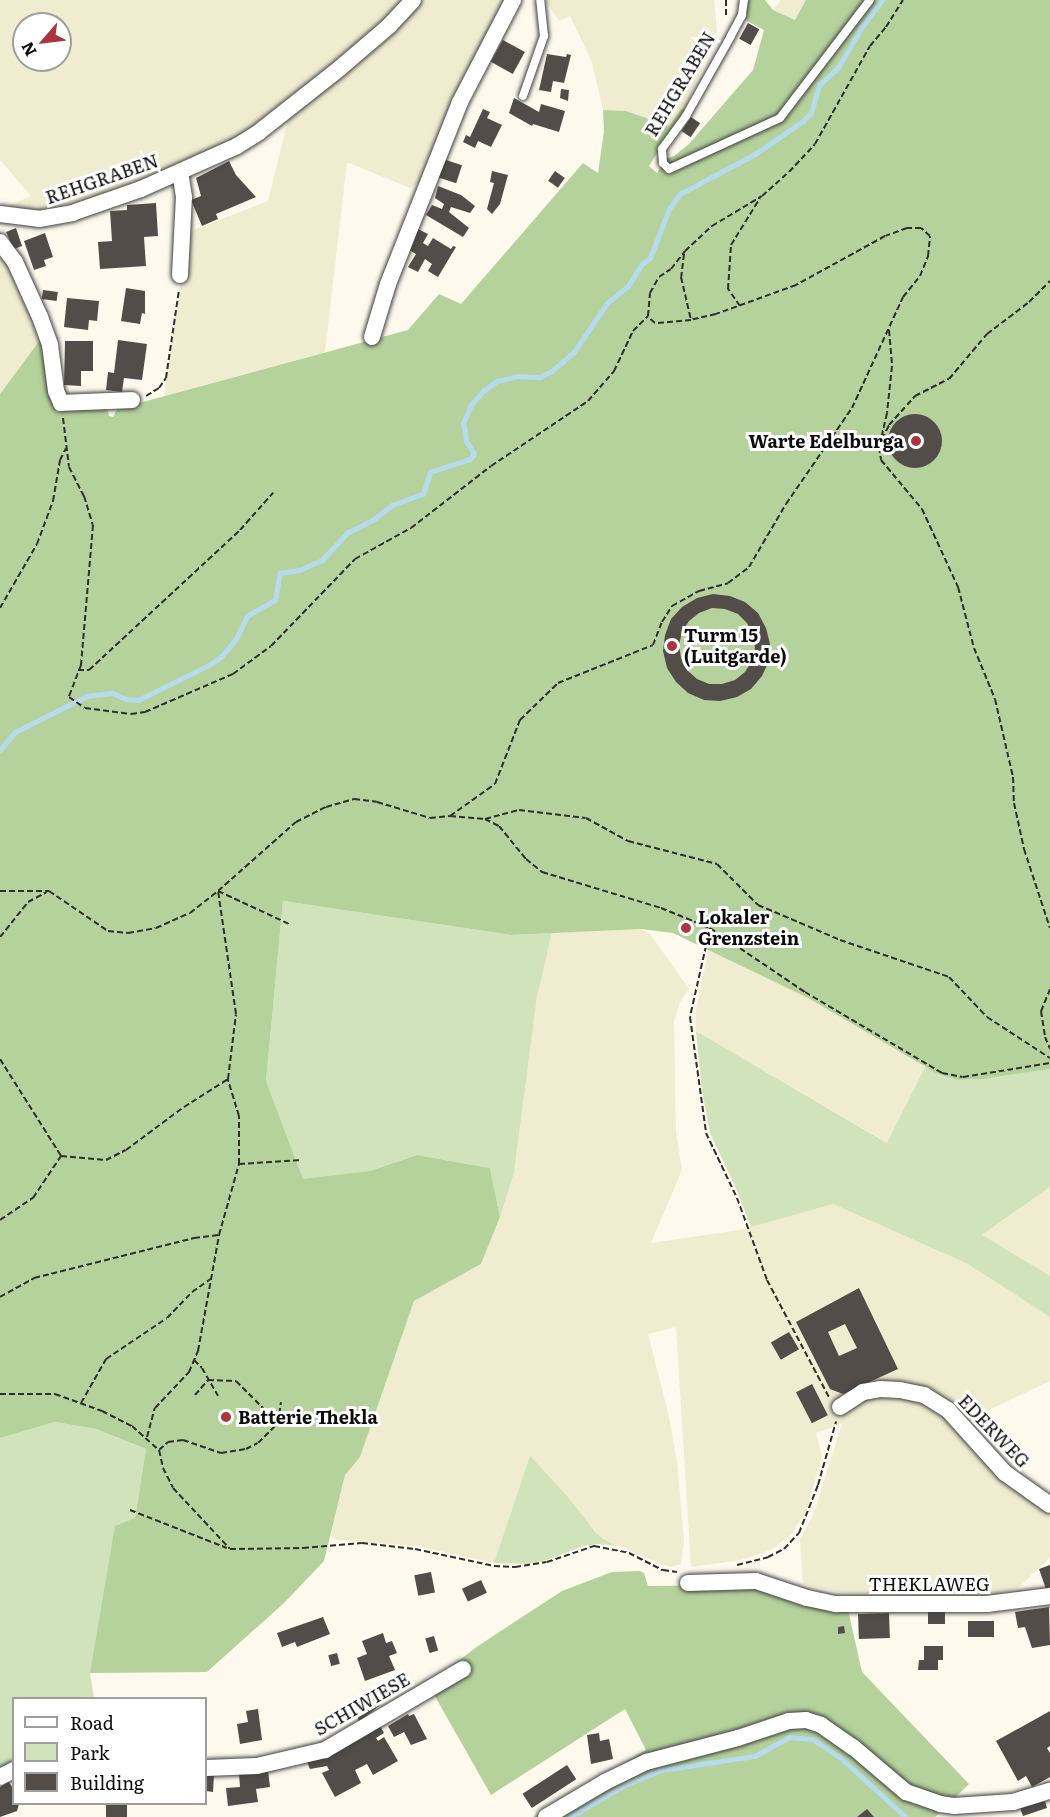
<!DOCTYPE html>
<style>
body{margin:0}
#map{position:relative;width:1050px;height:1817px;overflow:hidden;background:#fdf9ed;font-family:Literata,serif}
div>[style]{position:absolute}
.farmland>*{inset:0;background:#f0ecd0}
.green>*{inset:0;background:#d0e3ba}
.forest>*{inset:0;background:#b5d29c}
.stream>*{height:4.5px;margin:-2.25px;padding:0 2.25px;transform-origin:2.25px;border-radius:2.25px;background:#b7dbee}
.building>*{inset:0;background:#534d49;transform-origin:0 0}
.round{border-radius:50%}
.path>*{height:2px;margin-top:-1px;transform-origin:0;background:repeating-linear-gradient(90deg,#2e2e2e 0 6px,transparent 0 9px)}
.roads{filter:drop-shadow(0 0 2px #3f3f3f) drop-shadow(0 0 2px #3f3f3f)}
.service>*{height:8px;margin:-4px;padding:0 4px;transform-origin:4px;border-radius:4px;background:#fff}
.minor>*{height:16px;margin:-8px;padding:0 8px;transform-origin:8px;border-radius:8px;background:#fff}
.dots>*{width:16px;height:16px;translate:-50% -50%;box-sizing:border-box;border:3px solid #fff;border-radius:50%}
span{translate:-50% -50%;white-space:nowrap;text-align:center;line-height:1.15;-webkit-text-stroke:6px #fff;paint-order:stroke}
.street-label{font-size:18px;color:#0c0c0c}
.poi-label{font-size:18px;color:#0c0c0c;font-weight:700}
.right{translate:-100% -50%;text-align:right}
.left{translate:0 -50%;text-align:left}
.legend{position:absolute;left:12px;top:1697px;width:195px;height:108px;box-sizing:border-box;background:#fff;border:2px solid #9e9e9e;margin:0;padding:8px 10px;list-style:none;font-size:18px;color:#0c0c0c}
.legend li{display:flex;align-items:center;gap:12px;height:30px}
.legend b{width:30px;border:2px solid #9e9e9e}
.north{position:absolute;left:12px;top:12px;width:60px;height:60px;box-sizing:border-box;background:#fff;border:2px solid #9e9e9e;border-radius:50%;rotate:242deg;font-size:16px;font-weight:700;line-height:24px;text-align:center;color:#0c0c0c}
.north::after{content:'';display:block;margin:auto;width:21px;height:27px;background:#ab353d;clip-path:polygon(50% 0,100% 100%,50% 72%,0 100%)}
</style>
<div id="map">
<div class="farmland">
<div style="clip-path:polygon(evenodd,0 0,406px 0,381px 29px,242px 139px,126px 191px,49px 213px,2px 209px,31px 196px,0 160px,0 0,24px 24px,60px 24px,60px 60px,24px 60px,24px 24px)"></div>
<div style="clip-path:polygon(416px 0,508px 0,424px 179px,410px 188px,347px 162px,325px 352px,164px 396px,188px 232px,268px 201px,290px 112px)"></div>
<div style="clip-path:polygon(545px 0,714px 0,717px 31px,685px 109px,681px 109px,669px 126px,626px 111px,603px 110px,592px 62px,570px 16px,559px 21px)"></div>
<div style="clip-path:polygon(781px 0,806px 0,795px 21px,773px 10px)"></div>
<div style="clip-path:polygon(0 249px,16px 277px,40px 340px,0 394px)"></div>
<div style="clip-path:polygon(641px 929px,650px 934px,689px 989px,680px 1002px,674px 1021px,676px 1132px,682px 1170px,651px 1243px,740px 1230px,833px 1204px,968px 1264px,1050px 1317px,1050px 1381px,955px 1426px,1050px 1512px,1050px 1557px,1018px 1588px,983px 1598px,840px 1592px,803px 1584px,800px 1540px,814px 1513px,842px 1424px,816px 1433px,822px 1456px,807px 1509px,792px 1533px,771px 1550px,741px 1560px,691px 1567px,676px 1327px,648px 1334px,669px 1417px,677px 1462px,684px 1540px,681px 1564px,671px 1567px,661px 1564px,603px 1539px,530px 1457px,494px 1563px,417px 1546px,337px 1540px,330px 1536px,345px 1475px,360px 1456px,414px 1301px,481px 1264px,500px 1217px,514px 1173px,537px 997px,552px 933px)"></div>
<div style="clip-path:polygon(709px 948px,808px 998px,925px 1067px,888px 1143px,696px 1031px,696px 1009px)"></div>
<div style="clip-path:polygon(1050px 1187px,1050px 1276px,981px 1236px)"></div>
</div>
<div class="green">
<div style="clip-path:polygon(283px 901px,511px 935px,552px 933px,537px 997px,514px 1173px,500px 1217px,490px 1168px,417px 1155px,370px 1171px,303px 1180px,266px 1081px)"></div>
<div style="clip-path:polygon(696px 1031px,887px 1143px,925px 1067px,958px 1080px,983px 1079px,1050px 1069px,1050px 1187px,982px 1235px,1050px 1276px,1050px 1317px,968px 1264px,833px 1204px,751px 1227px,735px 1186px,710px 1133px,702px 1091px)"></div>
<div style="clip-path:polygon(55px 1422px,96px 1429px,146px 1449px,135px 1518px,90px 1673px,94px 1698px,14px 1698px,13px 1763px,0 1771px,0 1438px)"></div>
<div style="clip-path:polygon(530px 1456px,567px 1496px,594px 1530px,603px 1539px,618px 1546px,599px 1544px,583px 1546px,547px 1560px,529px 1564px,494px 1563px)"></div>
</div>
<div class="forest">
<div style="clip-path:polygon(748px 0,765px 0,773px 10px,795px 20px,806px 0,1050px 0,1050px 1069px,983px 1079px,958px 1080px,936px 1073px,808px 998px,673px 933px,641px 929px,511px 935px,283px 901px,266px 1081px,303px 1179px,370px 1171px,417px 1155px,490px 1168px,500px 1217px,481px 1264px,414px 1301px,360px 1457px,345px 1475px,324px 1561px,284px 1603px,207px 1672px,90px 1673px,115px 1526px,135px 1518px,146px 1449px,96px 1429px,55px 1422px,0 1438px,0 394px,40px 340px,51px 373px,56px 412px,61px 412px,61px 406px,107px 408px,109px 416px,113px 417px,117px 409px,408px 330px,439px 294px,461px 304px,583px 163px,598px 173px,604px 131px,603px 110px,626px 111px,669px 126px,681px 109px,685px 109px,649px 166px,657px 173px,665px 159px,674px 156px,689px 144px,753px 70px,764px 30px,747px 21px,744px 12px)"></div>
<div style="clip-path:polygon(640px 1571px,644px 1573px,648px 1586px,740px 1585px,848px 1610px,862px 1672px,969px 1784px,935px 1817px,533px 1817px,646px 1750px,625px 1709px,491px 1795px,428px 1684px,478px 1646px,562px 1591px,612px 1572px)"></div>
</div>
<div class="stream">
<div style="left:0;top:750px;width:23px;rotate:-50deg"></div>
<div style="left:15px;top:732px;width:80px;rotate:-26.6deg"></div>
<div style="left:87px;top:696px;width:26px;rotate:-7deg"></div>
<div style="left:113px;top:693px;width:14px;rotate:25deg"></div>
<div style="left:126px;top:699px;width:12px;rotate:5deg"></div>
<div style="left:138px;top:700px;width:79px;rotate:-26.2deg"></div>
<div style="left:209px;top:665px;width:14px;rotate:-34deg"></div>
<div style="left:221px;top:657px;width:23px;rotate:-50deg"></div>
<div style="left:236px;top:639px;width:25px;rotate:-64deg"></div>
<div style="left:247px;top:616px;width:32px;rotate:-30deg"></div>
<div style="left:275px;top:600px;width:27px;rotate:-80deg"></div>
<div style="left:280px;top:573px;width:19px;rotate:-9deg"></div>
<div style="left:299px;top:570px;width:25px;rotate:-23deg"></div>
<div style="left:322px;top:560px;width:37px;rotate:-47deg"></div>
<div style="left:347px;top:533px;width:29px;rotate:-27deg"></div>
<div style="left:373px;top:520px;width:24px;rotate:-38deg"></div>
<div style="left:392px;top:505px;width:33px;rotate:-20deg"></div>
<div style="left:423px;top:494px;width:23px;rotate:-72deg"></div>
<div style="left:430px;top:472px;width:42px;rotate:-18deg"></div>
<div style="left:470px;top:459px;width:6px;rotate:-51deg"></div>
<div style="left:474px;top:454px;width:15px;rotate:-122deg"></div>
<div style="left:466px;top:441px;width:18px;rotate:-99deg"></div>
<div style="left:463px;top:423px;width:20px;rotate:-66deg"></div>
<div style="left:471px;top:405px;width:18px;rotate:-49deg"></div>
<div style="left:483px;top:391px;width:17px;rotate:-36deg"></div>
<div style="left:497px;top:381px;width:22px;rotate:-13deg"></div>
<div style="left:518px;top:376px;width:22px;rotate:3deg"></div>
<div style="left:540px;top:377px;width:13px;rotate:-27deg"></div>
<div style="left:552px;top:371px;width:29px;rotate:-41deg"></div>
<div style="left:574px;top:352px;width:59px;rotate:-56deg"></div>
<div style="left:607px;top:303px;width:27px;rotate:-39deg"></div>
<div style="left:628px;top:286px;width:26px;rotate:-58deg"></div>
<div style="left:642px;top:264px;width:10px;rotate:-37deg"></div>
<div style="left:650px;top:258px;width:53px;rotate:-68.8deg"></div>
<div style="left:669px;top:209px;width:19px;rotate:-54deg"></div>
<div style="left:680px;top:194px;width:85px;rotate:-28.1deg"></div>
<div style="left:755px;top:154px;width:58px;rotate:-34.5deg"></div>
<div style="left:803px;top:121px;width:11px;rotate:-45deg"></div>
<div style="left:811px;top:113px;width:29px;rotate:-74deg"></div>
<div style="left:819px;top:85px;width:25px;rotate:-42deg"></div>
<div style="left:838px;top:68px;width:46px;rotate:-60.1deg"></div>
<div style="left:861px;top:28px;width:35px;rotate:-53deg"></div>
<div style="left:570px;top:1817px;width:66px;rotate:-30.1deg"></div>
<div style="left:627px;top:1784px;width:38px;rotate:-22deg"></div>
<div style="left:662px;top:1770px;width:94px;rotate:-8.6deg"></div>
<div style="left:755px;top:1756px;width:39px;rotate:-29deg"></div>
<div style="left:789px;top:1737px;width:24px;rotate:5deg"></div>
<div style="left:813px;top:1739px;width:32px;rotate:34deg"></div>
<div style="left:840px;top:1757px;width:89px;rotate:42.3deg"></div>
</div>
<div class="building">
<div style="left:748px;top:23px;width:13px;height:18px;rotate:29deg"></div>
<div style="left:503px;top:40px;width:25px;height:25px;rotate:29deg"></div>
<div style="clip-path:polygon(547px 54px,566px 57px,567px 54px,571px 55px,564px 83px,553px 81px,551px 92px,539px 90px)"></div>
<div style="clip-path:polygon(561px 89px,569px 90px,568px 101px,560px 98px)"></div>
<div style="clip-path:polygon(514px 98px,539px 112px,541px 104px,565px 111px,559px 132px,533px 124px,532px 126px,509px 113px)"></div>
<div style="clip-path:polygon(483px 109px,490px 112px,487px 118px,502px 125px,491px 147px,478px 141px,475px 148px,463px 142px,466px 135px,470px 137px)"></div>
<div style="left:691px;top:117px;width:11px;height:17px;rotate:34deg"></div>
<div style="left:443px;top:159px;width:20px;height:19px;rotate:18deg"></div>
<div style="clip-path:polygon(229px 161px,236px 175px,256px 197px,216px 214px,218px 219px,202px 226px,191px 200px,201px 196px,196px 178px)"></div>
<div style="clip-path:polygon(492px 171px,508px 175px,500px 204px,492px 214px,487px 209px,494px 183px,490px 182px)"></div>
<div style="left:555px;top:171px;width:12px;height:12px;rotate:35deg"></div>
<div style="clip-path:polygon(438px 186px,461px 195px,475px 206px,470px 213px,451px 207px,449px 212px,469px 228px,463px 237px,426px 215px,432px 205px,442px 209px,444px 204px,435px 198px)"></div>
<div style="clip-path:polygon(156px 203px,158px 236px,144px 237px,146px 266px,100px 269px,98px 242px,112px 241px,110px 211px,127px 210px,127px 205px)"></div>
<div style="clip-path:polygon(16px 228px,22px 246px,14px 249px,6px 232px)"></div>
<div style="clip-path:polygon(416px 228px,428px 234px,423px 243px,428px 246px,433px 238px,451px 249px,453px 246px,456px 247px,438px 277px,428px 271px,432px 264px,425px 259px,418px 272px,408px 267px,416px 254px,404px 247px)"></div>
<div style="clip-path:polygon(45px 233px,53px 257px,44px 260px,46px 266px,34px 270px,24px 241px)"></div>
<div style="clip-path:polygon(126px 288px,145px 291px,145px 314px,142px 313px,140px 324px,121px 321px)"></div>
<div style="left:43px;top:290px;width:15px;height:9px;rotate:8deg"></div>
<div style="clip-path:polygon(67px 298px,99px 301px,97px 321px,89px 320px,88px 330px,64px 327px)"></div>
<div style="clip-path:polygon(118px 340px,147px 344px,142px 380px,124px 378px,122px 392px,106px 390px,108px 372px,114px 373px)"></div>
<div style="clip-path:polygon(65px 341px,93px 341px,93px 371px,81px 371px,81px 386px,64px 385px)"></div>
<div class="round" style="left:888px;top:414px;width:54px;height:54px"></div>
<div style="clip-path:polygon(evenodd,713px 594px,730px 596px,745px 602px,758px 613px,766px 628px,770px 644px,769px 661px,762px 676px,751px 689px,737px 697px,720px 701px,704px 700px,688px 693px,676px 682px,667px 668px,663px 651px,665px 635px,671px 619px,682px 607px,697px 598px,713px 594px,712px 608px,725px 609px,738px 614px,747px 623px,753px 635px,755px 648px,752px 661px,745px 672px,735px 680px,722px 684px,709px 684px,697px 679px,687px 670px,681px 658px,679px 645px,682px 632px,689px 621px,699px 613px,712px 608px)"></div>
<div style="clip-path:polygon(evenodd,859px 1288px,898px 1369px,843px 1394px,830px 1389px,796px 1322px,859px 1288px,845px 1324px,857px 1348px,839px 1356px,828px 1332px,845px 1324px)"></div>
<div style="left:789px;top:1332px;width:20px;height:21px;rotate:60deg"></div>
<div style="left:812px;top:1384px;width:35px;height:18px;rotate:63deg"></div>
<div style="clip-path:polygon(1050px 1565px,1050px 1587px,1046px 1589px,1039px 1569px)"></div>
<div style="left:431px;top:1572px;width:21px;height:17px;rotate:79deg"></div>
<div style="left:481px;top:1580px;width:14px;height:21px;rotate:65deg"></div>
<div style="clip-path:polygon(1049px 1607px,1050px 1645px,1032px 1648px,1025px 1627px,1018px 1628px,1015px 1612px)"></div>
<div style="left:928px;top:1610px;width:17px;height:14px"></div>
<div style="left:889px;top:1613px;width:25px;height:31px;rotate:88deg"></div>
<div style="clip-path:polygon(323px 1617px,330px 1634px,297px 1647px,295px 1642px,282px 1647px,277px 1633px)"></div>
<div style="left:968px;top:1621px;width:26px;height:16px"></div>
<div style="clip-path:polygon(844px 1626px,845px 1633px,838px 1634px,838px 1627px)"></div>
<div style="clip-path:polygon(383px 1633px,386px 1643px,392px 1641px,397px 1653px,389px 1656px,395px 1670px,365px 1681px,357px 1658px,367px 1654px,362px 1641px)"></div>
<div style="left:434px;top:1636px;width:15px;height:9px;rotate:74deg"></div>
<div style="clip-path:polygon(924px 1646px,943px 1646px,943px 1660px,938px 1660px,938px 1670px,918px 1670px,919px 1660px,924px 1660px)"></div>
<div style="left:337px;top:1653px;width:11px;height:9px;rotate:75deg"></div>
<div style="clip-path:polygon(375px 1689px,385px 1701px,359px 1722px,355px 1706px)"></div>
<div style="clip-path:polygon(258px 1709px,262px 1740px,240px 1744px,237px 1724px,248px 1722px,246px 1711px)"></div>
<div style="clip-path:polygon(1050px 1711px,1050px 1746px,1047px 1748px,1050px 1753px,1050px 1777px,1032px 1787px,1026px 1776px,1018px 1781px,996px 1741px)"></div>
<div style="clip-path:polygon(408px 1714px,409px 1716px,414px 1714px,427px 1739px,411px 1745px,404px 1732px,394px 1737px,388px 1726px)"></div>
<div style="clip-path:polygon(379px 1724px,384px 1733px,376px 1738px,378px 1741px,384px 1737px,398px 1761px,373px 1775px,367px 1764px,355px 1770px,361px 1783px,335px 1797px,322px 1773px,329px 1770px,327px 1766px,310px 1769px,307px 1762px)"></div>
<div style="clip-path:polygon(599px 1733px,600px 1741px,609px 1739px,613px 1759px,591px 1764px,587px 1735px)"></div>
<div style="left:567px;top:1765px;width:17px;height:53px;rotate:57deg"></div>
<div style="clip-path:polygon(268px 1770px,270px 1787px,256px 1789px,258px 1802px,228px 1806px,226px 1788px,240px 1787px,239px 1774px)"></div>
<div style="clip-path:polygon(206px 1774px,214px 1775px,213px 1792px,206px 1791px)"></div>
<div style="clip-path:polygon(9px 1782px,14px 1790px,14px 1804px,19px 1804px,17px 1811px,0 1817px,0 1787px)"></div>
<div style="clip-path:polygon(1045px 1801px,1047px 1808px,1023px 1816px,1020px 1808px)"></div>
<div style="left:106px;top:1804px;width:21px;height:13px"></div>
<div style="clip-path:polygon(867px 1809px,874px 1817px,857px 1817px)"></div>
</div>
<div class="path">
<div style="left:726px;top:0;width:18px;rotate:90deg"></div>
<div style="left:684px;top:254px;width:23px;rotate:97deg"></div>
<div style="left:681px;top:277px;width:44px;rotate:76.9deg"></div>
<div style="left:740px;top:306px;width:21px;rotate:-125deg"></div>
<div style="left:728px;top:289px;width:44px;rotate:-86.1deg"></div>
<div style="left:731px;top:245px;width:55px;rotate:-58.3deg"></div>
<div style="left:889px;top:330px;width:36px;rotate:85deg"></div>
<div style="left:892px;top:366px;width:47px;rotate:96.1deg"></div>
<div style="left:887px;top:413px;width:35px;rotate:103deg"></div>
<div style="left:879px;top:447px;width:13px;rotate:81deg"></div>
<div style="left:881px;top:460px;width:64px;rotate:50.1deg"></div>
<div style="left:922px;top:509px;width:86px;rotate:65.2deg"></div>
<div style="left:958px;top:587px;width:63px;rotate:75.3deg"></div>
<div style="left:974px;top:648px;width:55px;rotate:67.6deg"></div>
<div style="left:995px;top:699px;width:80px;rotate:77deg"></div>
<div style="left:1013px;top:777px;width:26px;rotate:88deg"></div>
<div style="left:1014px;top:803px;width:47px;rotate:77.7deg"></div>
<div style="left:1024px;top:849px;width:83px;rotate:71.8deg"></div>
<div style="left:146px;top:396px;width:15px;rotate:-32deg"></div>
<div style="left:159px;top:388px;width:12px;rotate:-55deg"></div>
<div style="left:166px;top:378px;width:89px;rotate:-81.6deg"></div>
<div style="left:63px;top:418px;width:49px;rotate:83deg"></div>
<div style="left:69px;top:467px;width:33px;rotate:63deg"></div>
<div style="left:84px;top:496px;width:30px;rotate:73deg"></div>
<div style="left:93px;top:525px;width:141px;rotate:94.9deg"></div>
<div style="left:81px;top:665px;width:34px;rotate:111deg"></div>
<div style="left:69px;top:697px;width:19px;rotate:35deg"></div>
<div style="left:85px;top:708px;width:46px;rotate:7.4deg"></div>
<div style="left:131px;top:714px;width:14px;rotate:-8deg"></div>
<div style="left:145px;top:712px;width:96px;rotate:-23.4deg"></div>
<div style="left:233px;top:674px;width:47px;rotate:-36.4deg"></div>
<div style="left:271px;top:646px;width:121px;rotate:-46deg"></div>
<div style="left:355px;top:559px;width:64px;rotate:-29deg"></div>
<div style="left:411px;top:528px;width:101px;rotate:-37.8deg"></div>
<div style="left:491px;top:466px;width:117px;rotate:-33.8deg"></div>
<div style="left:588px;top:401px;width:40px;rotate:-49deg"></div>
<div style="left:614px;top:371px;width:44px;rotate:-64.6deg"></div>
<div style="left:633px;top:331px;width:21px;rotate:-45deg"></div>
<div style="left:648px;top:316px;width:23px;rotate:-85deg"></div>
<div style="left:650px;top:293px;width:18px;rotate:-61deg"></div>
<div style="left:659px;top:277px;width:14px;rotate:-34deg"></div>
<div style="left:671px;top:269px;width:23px;rotate:-52deg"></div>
<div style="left:685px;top:251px;width:37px;rotate:-43deg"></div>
<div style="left:712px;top:226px;width:58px;rotate:-31deg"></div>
<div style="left:762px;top:196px;width:36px;rotate:-42deg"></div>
<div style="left:789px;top:172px;width:38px;rotate:-47deg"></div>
<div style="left:815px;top:144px;width:112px;rotate:-60.7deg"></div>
<div style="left:870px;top:46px;width:25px;rotate:-50deg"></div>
<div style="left:886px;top:27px;width:32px;rotate:-58deg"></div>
<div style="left:882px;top:439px;width:16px;rotate:-63deg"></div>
<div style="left:889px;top:425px;width:39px;rotate:-48deg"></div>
<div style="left:915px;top:396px;width:38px;rotate:-27deg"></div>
<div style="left:949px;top:379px;width:59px;rotate:-49.8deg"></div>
<div style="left:987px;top:334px;width:53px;rotate:-37.3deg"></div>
<div style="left:1029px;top:302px;width:30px;rotate:-45deg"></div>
<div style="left:0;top:608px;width:74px;rotate:-60deg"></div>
<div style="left:37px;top:544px;width:46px;rotate:-69.6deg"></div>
<div style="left:53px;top:501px;width:42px;rotate:-80.3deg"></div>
<div style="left:60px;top:460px;width:13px;rotate:-63deg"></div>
<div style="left:78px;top:670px;width:11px"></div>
<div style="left:89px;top:670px;width:206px;rotate:-42.8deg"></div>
<div style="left:240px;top:530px;width:50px;rotate:-48.3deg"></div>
<div style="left:450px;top:816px;width:55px;rotate:-35.4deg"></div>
<div style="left:495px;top:784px;width:69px;rotate:-68.7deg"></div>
<div style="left:520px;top:720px;width:53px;rotate:-44.2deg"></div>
<div style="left:558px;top:683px;width:102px;rotate:-21.8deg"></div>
<div style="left:653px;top:645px;width:25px;rotate:-69deg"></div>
<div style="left:662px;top:622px;width:19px;rotate:-58deg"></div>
<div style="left:672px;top:606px;width:31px;rotate:-29deg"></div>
<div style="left:699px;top:591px;width:30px;rotate:-15deg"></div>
<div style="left:728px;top:583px;width:26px;rotate:-37deg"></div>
<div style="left:749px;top:567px;width:73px;rotate:-59.6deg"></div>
<div style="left:786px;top:504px;width:116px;rotate:-55.5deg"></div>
<div style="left:852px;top:408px;width:122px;rotate:-65.3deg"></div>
<div style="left:903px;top:297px;width:27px;rotate:-51deg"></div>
<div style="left:920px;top:276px;width:22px;rotate:-68deg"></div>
<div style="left:928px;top:256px;width:20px;rotate:-84deg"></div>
<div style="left:930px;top:236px;width:12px;rotate:-138deg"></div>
<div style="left:921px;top:228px;width:14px;rotate:180deg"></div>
<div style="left:907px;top:228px;width:23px;rotate:160deg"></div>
<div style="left:885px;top:236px;width:102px;rotate:151.2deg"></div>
<div style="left:796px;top:285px;width:85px;rotate:160.1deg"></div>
<div style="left:716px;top:314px;width:26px;rotate:167deg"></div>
<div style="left:691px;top:320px;width:36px;rotate:175deg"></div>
<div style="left:655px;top:323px;width:9px;rotate:-139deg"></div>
<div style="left:485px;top:819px;width:16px;rotate:27deg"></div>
<div style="left:499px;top:826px;width:43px;rotate:50.7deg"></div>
<div style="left:526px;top:859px;width:21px;rotate:39deg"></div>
<div style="left:542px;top:872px;width:124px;rotate:16.8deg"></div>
<div style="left:661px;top:908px;width:53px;rotate:22.2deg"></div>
<div style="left:710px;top:928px;width:115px;rotate:34deg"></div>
<div style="left:805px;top:992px;width:159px;rotate:30.6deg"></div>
<div style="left:942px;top:1073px;width:21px;rotate:11deg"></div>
<div style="left:963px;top:1077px;width:88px;rotate:-9.1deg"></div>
<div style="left:0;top:891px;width:49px"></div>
<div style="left:49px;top:891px;width:71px;rotate:34.1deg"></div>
<div style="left:108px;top:931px;width:20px;rotate:6deg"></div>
<div style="left:128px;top:933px;width:28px;rotate:-10deg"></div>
<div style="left:156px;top:928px;width:37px;rotate:-24deg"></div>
<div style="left:190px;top:913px;width:36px;rotate:-38deg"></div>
<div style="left:218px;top:891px;width:104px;rotate:-41.5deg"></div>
<div style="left:296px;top:822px;width:34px;rotate:-27deg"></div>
<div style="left:326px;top:807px;width:29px;rotate:-16deg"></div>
<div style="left:354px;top:799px;width:23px;rotate:7deg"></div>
<div style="left:377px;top:802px;width:55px;rotate:16.8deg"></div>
<div style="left:430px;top:818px;width:20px;rotate:-6deg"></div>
<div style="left:450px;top:816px;width:35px;rotate:5deg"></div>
<div style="left:485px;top:819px;width:35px;rotate:-15deg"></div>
<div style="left:519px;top:810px;width:67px;rotate:6.8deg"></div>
<div style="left:586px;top:818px;width:48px;rotate:28.7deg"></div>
<div style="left:628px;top:841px;width:92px;rotate:14.5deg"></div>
<div style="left:717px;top:864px;width:58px;rotate:45deg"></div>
<div style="left:758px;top:905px;width:89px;rotate:23.1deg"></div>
<div style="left:840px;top:940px;width:115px;rotate:18.7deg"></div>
<div style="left:949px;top:977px;width:55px;rotate:46.5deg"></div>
<div style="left:987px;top:1017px;width:75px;rotate:33.1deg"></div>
<div style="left:710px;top:928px;width:91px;rotate:102.7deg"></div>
<div style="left:690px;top:1017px;width:117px;rotate:82.1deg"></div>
<div style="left:706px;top:1133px;width:72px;rotate:64.5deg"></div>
<div style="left:737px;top:1198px;width:87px;rotate:69.9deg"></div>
<div style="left:767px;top:1280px;width:132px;rotate:62.1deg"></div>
<div style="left:0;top:937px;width:45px;rotate:-51.3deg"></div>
<div style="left:28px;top:902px;width:21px;rotate:-28deg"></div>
<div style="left:1050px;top:989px;width:24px;rotate:112deg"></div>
<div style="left:1041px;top:1011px;width:26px;rotate:81deg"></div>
<div style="left:1045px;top:1037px;width:13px;rotate:67deg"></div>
<div style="left:0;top:1059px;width:115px;rotate:57.8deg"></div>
<div style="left:239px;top:1164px;width:63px;rotate:-3.6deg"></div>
<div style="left:0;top:1220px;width:40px;rotate:-34deg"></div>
<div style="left:33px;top:1198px;width:50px;rotate:-56.3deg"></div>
<div style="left:61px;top:1156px;width:45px;rotate:5.1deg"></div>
<div style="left:106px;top:1160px;width:22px;rotate:-27deg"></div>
<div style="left:126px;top:1150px;width:72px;rotate:-36.6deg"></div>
<div style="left:184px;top:1107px;width:52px;rotate:-32.5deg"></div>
<div style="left:0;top:1297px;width:39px;rotate:-29deg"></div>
<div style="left:34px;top:1278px;width:165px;rotate:-14deg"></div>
<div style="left:194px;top:1238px;width:25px;rotate:-7deg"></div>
<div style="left:194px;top:1360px;width:11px;rotate:45deg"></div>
<div style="left:202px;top:1368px;width:32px;rotate:60deg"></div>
<div style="left:0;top:1394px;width:55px"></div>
<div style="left:55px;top:1394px;width:50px;rotate:19.9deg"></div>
<div style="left:102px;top:1411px;width:34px;rotate:27deg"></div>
<div style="left:132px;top:1426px;width:36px;rotate:42deg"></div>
<div style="left:159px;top:1450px;width:18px;rotate:77deg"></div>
<div style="left:163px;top:1468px;width:22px;rotate:63deg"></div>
<div style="left:173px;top:1488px;width:83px;rotate:46.9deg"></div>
<div style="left:230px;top:1549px;width:73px;rotate:-0.8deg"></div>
<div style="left:303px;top:1548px;width:59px;rotate:-4.8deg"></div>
<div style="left:362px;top:1543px;width:53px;rotate:6.5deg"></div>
<div style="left:415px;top:1549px;width:81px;rotate:12.1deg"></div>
<div style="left:494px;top:1566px;width:21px;rotate:3deg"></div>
<div style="left:515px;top:1567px;width:32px;rotate:-9deg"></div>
<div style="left:547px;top:1562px;width:50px;rotate:-18.8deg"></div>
<div style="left:594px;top:1546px;width:36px;rotate:11deg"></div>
<div style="left:629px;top:1553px;width:38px;rotate:27deg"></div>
<div style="left:663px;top:1570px;width:14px;rotate:8deg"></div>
<div style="left:195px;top:1395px;width:20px;rotate:-49deg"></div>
<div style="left:208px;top:1380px;width:28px;rotate:2deg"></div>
<div style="left:236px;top:1381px;width:59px;rotate:45deg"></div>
<div style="left:81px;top:1403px;width:51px;rotate:-60.4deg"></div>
<div style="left:106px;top:1359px;width:73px;rotate:-33.9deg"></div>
<div style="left:167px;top:1318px;width:36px;rotate:-46deg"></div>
<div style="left:192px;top:1292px;width:24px;rotate:-35deg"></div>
<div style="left:147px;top:1437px;width:30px;rotate:-75deg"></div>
<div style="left:155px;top:1408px;width:50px;rotate:-46.6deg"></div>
<div style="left:189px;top:1372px;width:23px;rotate:-67deg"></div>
<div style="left:198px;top:1351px;width:118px;rotate:-79.7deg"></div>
<div style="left:219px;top:1235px;width:74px;rotate:-74.3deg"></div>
<div style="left:239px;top:1164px;width:48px;rotate:-90deg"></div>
<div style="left:239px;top:1116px;width:39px;rotate:-107deg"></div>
<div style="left:228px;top:1079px;width:65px;rotate:-83deg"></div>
<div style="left:236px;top:1014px;width:124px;rotate:-98.3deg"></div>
<div style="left:218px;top:891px;width:78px;rotate:24.9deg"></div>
<div style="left:159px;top:1450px;width:12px;rotate:-42deg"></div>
<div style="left:168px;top:1442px;width:15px;rotate:-8deg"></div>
<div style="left:183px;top:1440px;width:40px;rotate:18.9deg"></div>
<div style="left:221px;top:1453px;width:25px;rotate:-9deg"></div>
<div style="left:246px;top:1449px;width:13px;rotate:-27deg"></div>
<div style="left:258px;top:1443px;width:28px;rotate:-45deg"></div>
<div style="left:278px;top:1423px;width:21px;rotate:-82deg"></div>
<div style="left:130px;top:1510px;width:104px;rotate:21.4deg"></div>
<div style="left:737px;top:1565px;width:32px;rotate:-14deg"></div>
<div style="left:768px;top:1557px;width:18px;rotate:-27deg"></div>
<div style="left:784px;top:1549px;width:22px;rotate:-47deg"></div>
<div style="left:799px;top:1533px;width:52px;rotate:-68.4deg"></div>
<div style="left:818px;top:1485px;width:66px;rotate:-74.1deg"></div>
</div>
<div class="roads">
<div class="service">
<div style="left:744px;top:0;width:15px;rotate:98deg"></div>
<div style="left:742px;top:15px;width:24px;rotate:118deg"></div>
<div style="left:731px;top:36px;width:92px;rotate:119.4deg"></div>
<div style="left:686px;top:116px;width:41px;rotate:126deg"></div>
<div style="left:662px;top:149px;width:14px;rotate:86deg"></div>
<div style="left:663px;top:163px;width:8px;rotate:45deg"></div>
<div style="left:669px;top:169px;width:122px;rotate:-24.7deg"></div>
<div style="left:780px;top:118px;width:148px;rotate:-52.7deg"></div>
<div style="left:523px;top:96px;width:64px;rotate:-70.7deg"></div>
<div style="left:544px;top:36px;width:36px;rotate:-96deg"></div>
</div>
<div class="minor">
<div style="left:0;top:214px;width:39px;rotate:7deg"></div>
<div style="left:39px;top:219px;width:34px;rotate:-10deg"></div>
<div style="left:72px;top:213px;width:73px;rotate:-19.2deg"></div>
<div style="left:141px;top:189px;width:105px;rotate:-24.1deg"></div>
<div style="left:237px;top:146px;width:26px;rotate:-32deg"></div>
<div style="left:259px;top:132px;width:103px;rotate:-38.3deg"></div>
<div style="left:340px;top:68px;width:65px;rotate:-40.6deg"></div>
<div style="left:389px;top:26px;width:35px;rotate:-47deg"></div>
<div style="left:0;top:242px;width:25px;rotate:53deg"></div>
<div style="left:15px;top:262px;width:60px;rotate:65.6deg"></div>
<div style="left:40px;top:317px;width:30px;rotate:70deg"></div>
<div style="left:50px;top:345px;width:46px;rotate:82.6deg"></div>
<div style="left:56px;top:391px;width:13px;rotate:67deg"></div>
<div style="left:61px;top:403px;width:71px;rotate:-2.4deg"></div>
<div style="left:180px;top:275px;width:78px;rotate:-87.1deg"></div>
<div style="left:184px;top:197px;width:25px;rotate:-99deg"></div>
<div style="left:372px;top:337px;width:55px;rotate:-73.2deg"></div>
<div style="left:388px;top:284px;width:196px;rotate:-68.4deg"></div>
<div style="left:460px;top:102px;width:115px;rotate:-62.5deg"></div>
<div style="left:840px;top:1407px;width:27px;rotate:-33deg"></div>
<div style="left:863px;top:1392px;width:17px;rotate:-10deg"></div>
<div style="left:880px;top:1389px;width:20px;rotate:3deg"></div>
<div style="left:900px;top:1390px;width:25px;rotate:12deg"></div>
<div style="left:924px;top:1395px;width:28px;rotate:32deg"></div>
<div style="left:948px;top:1410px;width:85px;rotate:47.9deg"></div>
<div style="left:1005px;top:1473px;width:55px;rotate:35.4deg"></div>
<div style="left:688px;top:1583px;width:68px;rotate:-1.7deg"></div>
<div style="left:756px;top:1581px;width:54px;rotate:18.4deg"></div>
<div style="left:807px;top:1598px;width:30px;rotate:12deg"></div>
<div style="left:836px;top:1604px;width:151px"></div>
<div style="left:987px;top:1604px;width:64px;rotate:-7.2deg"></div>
<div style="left:206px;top:1768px;width:51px;rotate:-2.2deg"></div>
<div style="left:257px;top:1766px;width:70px;rotate:-13.2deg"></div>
<div style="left:325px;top:1750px;width:160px;rotate:-30.4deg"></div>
<div style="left:0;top:1777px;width:16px;rotate:-27deg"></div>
<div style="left:546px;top:1817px;width:69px;rotate:-30.7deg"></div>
<div style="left:605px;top:1782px;width:46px;rotate:-26deg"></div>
<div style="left:646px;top:1762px;width:95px;rotate:-14.6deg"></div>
<div style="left:738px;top:1738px;width:54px;rotate:-18.4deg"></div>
<div style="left:789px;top:1721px;width:17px;rotate:-3deg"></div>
<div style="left:806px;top:1720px;width:16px;rotate:18deg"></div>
<div style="left:821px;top:1725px;width:39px;rotate:35deg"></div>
<div style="left:853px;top:1747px;width:70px;rotate:40.3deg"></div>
<div style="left:906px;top:1792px;width:36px;rotate:19deg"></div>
<div style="left:940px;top:1804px;width:14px;rotate:8deg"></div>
<div style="left:954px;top:1806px;width:59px;rotate:-3.9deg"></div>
<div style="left:1013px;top:1802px;width:39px;rotate:-17deg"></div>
</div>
</div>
<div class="dots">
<div style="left:916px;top:441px;background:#ab353d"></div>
<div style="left:672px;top:646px;background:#ab353d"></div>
<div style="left:686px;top:928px;background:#ab353d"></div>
<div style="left:226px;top:1417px;background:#ab353d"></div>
</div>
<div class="street-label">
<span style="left:680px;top:84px;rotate:-59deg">REHGRABEN</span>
<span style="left:102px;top:179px;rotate:-19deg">REHGRABEN</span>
<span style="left:994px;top:1431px;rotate:46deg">EDERWEG</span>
<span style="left:929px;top:1584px">THEKLAWEG</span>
<span style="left:362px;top:1704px;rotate:-30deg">SCHIWIESE</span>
</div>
<div class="poi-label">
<span class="right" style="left:904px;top:441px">Warte Edelburga</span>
<span class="left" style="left:684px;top:646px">Turm 15<br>(Luitgarde)</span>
<span class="left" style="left:698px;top:928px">Lokaler<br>Grenzstein</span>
<span class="left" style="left:238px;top:1417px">Batterie Thekla</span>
</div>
<ul class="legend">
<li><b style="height:8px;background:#fff"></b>Road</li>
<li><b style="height:16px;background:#d0e3ba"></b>Park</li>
<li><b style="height:16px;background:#534d49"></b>Building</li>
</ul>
<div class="north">N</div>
</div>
